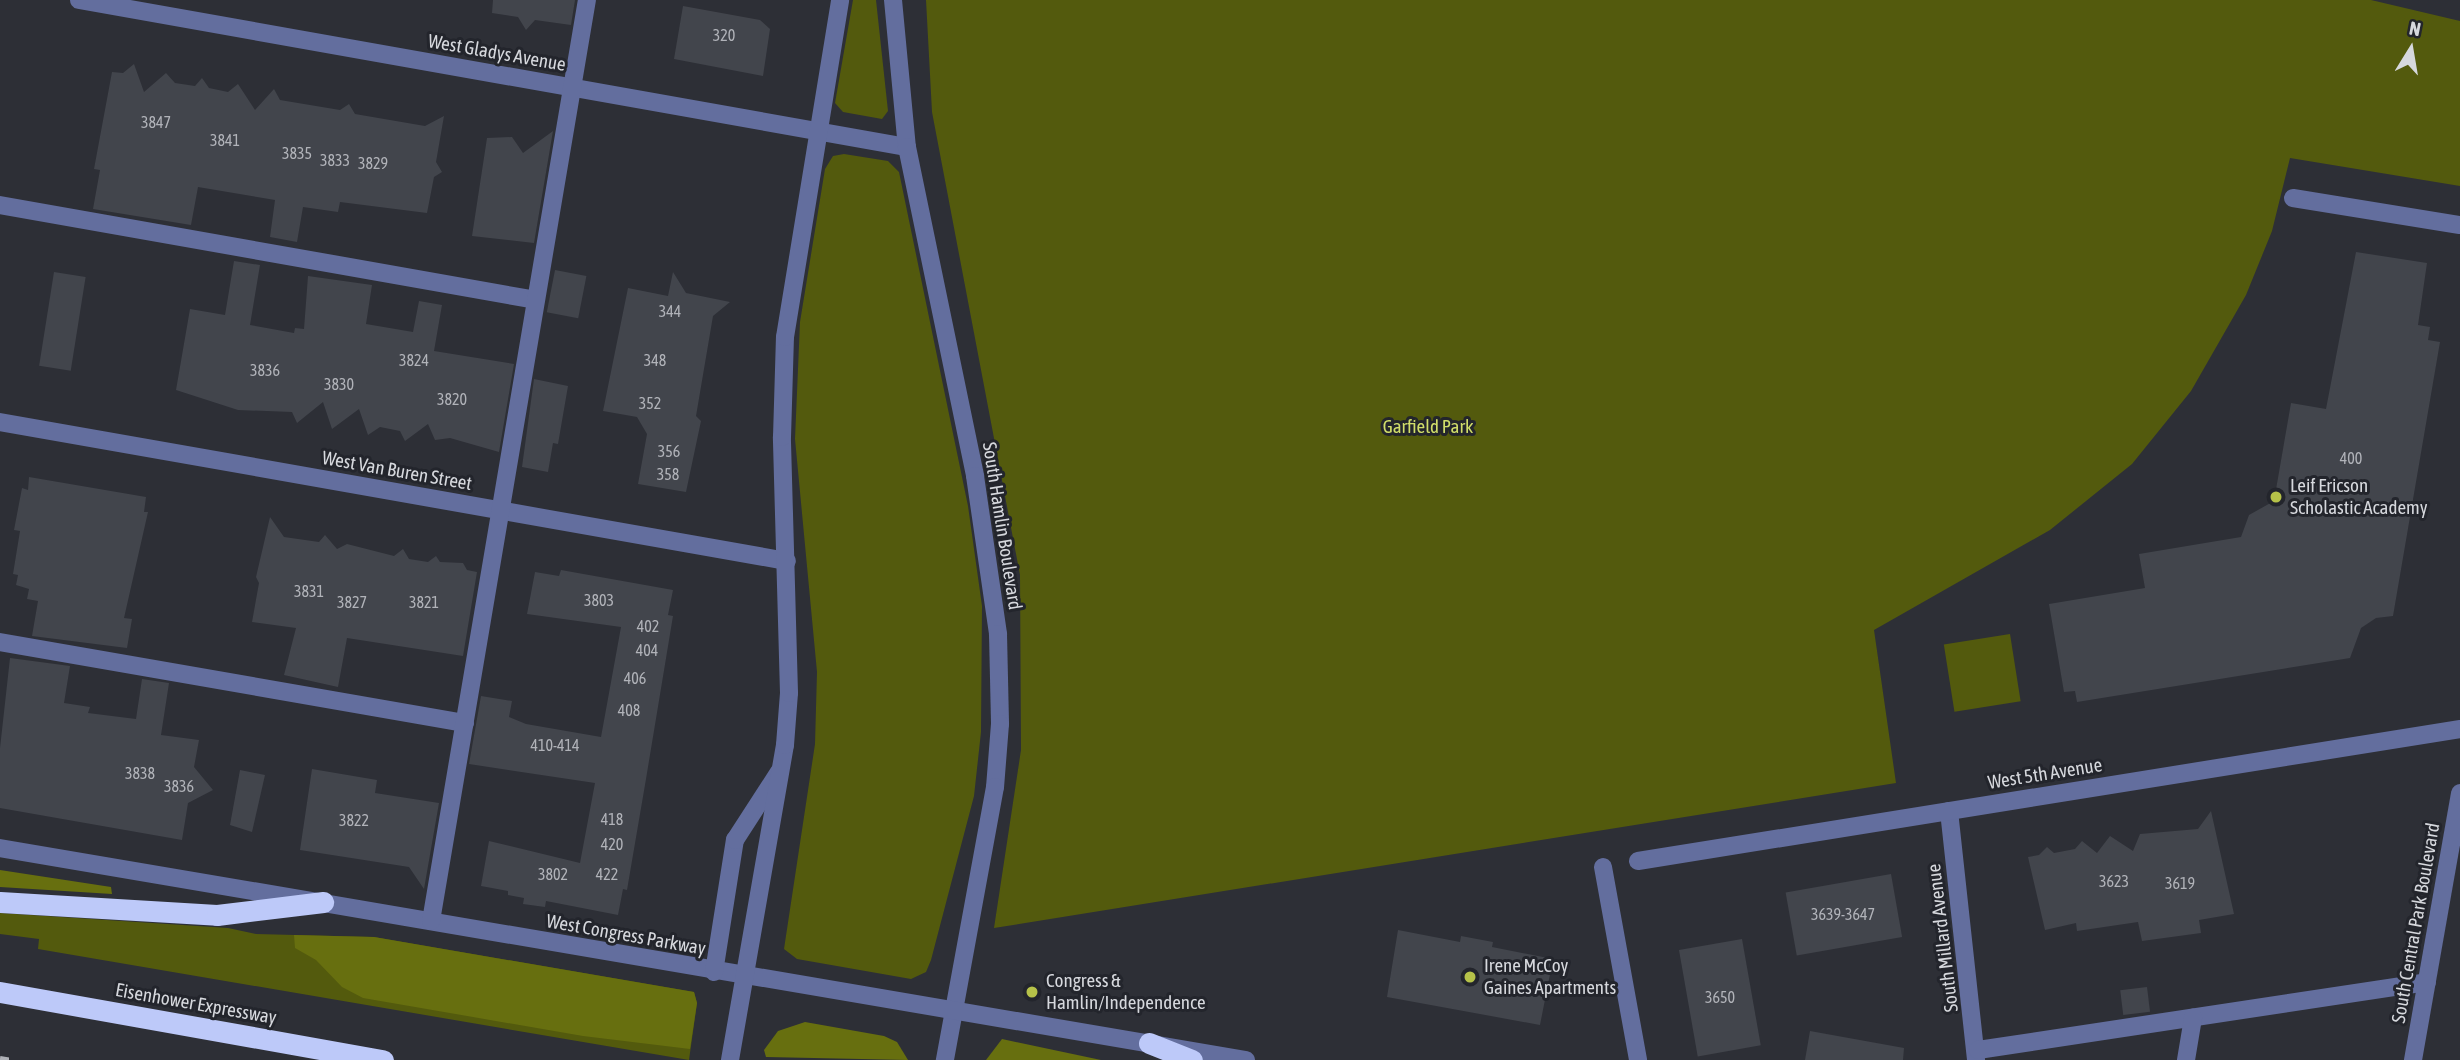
<!DOCTYPE html>
<style>
body{margin:0}
#map{position:relative;width:2460px;height:1060px;overflow:hidden;background:#2d2f36;font-family:"Asap Condensed",sans-serif}
div>[style]{position:absolute}
.green>*{inset:0;background:#535a0d;transform-origin:0 0}
.forest>*{inset:0;background:#676f0f}
.building>*{inset:0;background:#42454c;transform-origin:0 0}
.minor>*{height:18px;margin:-9px;padding:0 9px;transform-origin:9px;border-radius:9px;background:#636e9e}
.highway>*{height:21px;margin:-10.5px;padding:0 10.5px;transform-origin:10.5px;border-radius:10.5px;background:#bdc9f9}
.rail>*{height:5px;margin-top:-2.5px;transform-origin:0;background:repeating-linear-gradient(90deg,#aeb0b6 0 9px,transparent 0 18px)}
.dots>*{width:19px;height:19px;translate:-50% -50%;box-sizing:border-box;border:4px solid #23252c;border-radius:50%}
span{translate:-50% -50%;white-space:nowrap;text-align:center;line-height:1.15;-webkit-text-stroke:6px #23252c;paint-order:stroke}
.number-label{font-size:16px;color:#b1b3b9}
.number-label span{-webkit-text-stroke-width:0}
.street-label{font-size:19px;color:#d6d8dd}
.park-label{font-size:19px;color:#d1de6a}
.poi-label{font-size:19px;color:#d6d8dd}
.left{translate:0 -50%;text-align:left}
.north{position:absolute;left:2376px;top:14px;width:70px;height:70px;-webkit-text-stroke:5px #23252c;paint-order:stroke;rotate:11deg;font-size:19px;font-weight:700;line-height:28px;text-align:center;color:#d6d8dd}
.north::after{content:'';display:block;margin:auto;width:24px;height:32px;background:#d6d8dd;clip-path:polygon(50% 0,100% 100%,50% 72%,0 100%)}
</style>
<div id="map">
<div class="green">
<div style="clip-path:polygon(853px 0,876px 0,888px 111px,882px 119px,843px 112px,835px 103px)"></div>
<div style="clip-path:polygon(926px 0,2371px 0,2460px 21px,2460px 186px,2290px 158px,2272px 231px,2246px 295px,2191px 391px,2132px 464px,2050px 530px,1874px 630px,1896px 783px,994px 928px,1021px 750px,1020px 575px,932px 112px)"></div>
<div style="clip-path:polygon(844px 154px,888px 161px,899px 172px,968px 506px,982px 606px,981px 732px,974px 796px,931px 960px,926px 972px,911px 979px,797px 959px,784px 949px,815px 744px,817px 672px,795px 439px,800px 322px,825px 169px,833px 156px)"></div>
<div style="left:2010px;top:634px;width:68px;height:67px;rotate:81deg"></div>
<div style="clip-path:polygon(0 913px,228px 928px,256px 934px,374px 937px,694px 992px,697px 1003px,689px 1060px,38px 949px,39px 939px,0 934px)"></div>
</div>
<div class="forest">
<div style="clip-path:polygon(0 870px,111px 887px,112px 894px,0 887px)"></div>
<div style="clip-path:polygon(294px 935px,374px 937px,694px 992px,697px 1003px,690px 1049px,583px 1036px,363px 998px,342px 987px,316px 960px,295px 948px)"></div>
<div style="clip-path:polygon(805px 1022px,884px 1036px,897px 1042px,908px 1060px,766px 1057px,764px 1050px,778px 1031px)"></div>
<div style="clip-path:polygon(1002px 1039px,1101px 1060px,986px 1060px)"></div>
</div>
<div class="building">
<div style="clip-path:polygon(493px 0,575px 0,571px 25px,535px 20px,526px 30px,518px 17px,492px 13px)"></div>
<div style="clip-path:polygon(683px 6px,760px 20px,770px 29px,763px 76px,674px 59px)"></div>
<div style="clip-path:polygon(134px 64px,144px 92px,166px 73px,175px 83px,195px 86px,202px 78px,209px 88px,228px 92px,238px 84px,255px 110px,274px 89px,280px 100px,340px 110px,349px 104px,355px 114px,425px 126px,444px 116px,436px 162px,442px 172px,434px 177px,427px 213px,340px 202px,338px 212px,303px 207px,297px 242px,270px 237px,275px 200px,198px 187px,191px 225px,93px 209px,100px 170px,94px 169px,112px 72px,123px 73px)"></div>
<div style="clip-path:polygon(553px 131px,534px 243px,472px 236px,487px 138px,512px 137px,523px 153px)"></div>
<div style="clip-path:polygon(2356px 252px,2427px 263px,2418px 325px,2430px 327px,2428px 340px,2440px 342px,2393px 616px,2376px 618px,2361px 628px,2350px 658px,2077px 702px,2075px 691px,2064px 692px,2049px 604px,2145px 588px,2139px 554px,2241px 537px,2249px 515px,2274px 501px,2291px 403px,2326px 409px)"></div>
<div style="clip-path:polygon(234px 261px,260px 265px,250px 325px,294px 333px,295px 328px,304px 329px,308px 276px,372px 285px,366px 324px,413px 332px,419px 301px,442px 305px,434px 351px,514px 364px,499px 452px,450px 438px,435px 440px,428px 424px,405px 441px,400px 431px,380px 427px,368px 435px,359px 409px,332px 429px,323px 402px,297px 423px,292px 412px,238px 410px,176px 390px,190px 309px,225px 315px)"></div>
<div style="left:555px;top:270px;width:32px;height:43px;rotate:11deg"></div>
<div style="left:54px;top:272px;width:32px;height:95px;rotate:9deg"></div>
<div style="clip-path:polygon(673px 272px,686px 293px,730px 302px,713px 316px,696px 416px,701px 421px,686px 492px,638px 484px,647px 434px,637px 417px,603px 411px,628px 288px,668px 296px)"></div>
<div style="clip-path:polygon(534px 379px,568px 386px,558px 444px,553px 443px,548px 472px,522px 467px)"></div>
<div style="clip-path:polygon(29px 477px,146px 497px,144px 512px,148px 512px,124px 618px,132px 619px,127px 648px,32px 636px,38px 601px,27px 599px,29px 589px,16px 585px,18px 575px,13px 574px,20px 531px,14px 530px,22px 488px,28px 490px)"></div>
<div style="clip-path:polygon(270px 517px,284px 537px,319px 542px,325px 535px,337px 549px,347px 544px,394px 556px,403px 549px,409px 559px,428px 562px,436px 556px,440px 562px,463px 563px,467px 570px,477px 572px,463px 656px,347px 638px,338px 687px,284px 675px,296px 628px,252px 622px,259px 583px,256px 577px)"></div>
<div style="clip-path:polygon(561px 570px,673px 590px,668px 615px,673px 616px,646px 779px,627px 890px,623px 889px,618px 915px,546px 901px,545px 907px,523px 904px,524px 898px,508px 895px,508px 891px,481px 886px,489px 841px,580px 863px,595px 783px,469px 764px,481px 696px,512px 701px,509px 717px,526px 724px,601px 737px,621px 627px,527px 614px,535px 572px,559px 576px)"></div>
<div style="clip-path:polygon(10px 658px,70px 666px,64px 703px,90px 707px,88px 713px,136px 719px,142px 679px,169px 683px,161px 735px,199px 740px,194px 767px,213px 790px,188px 803px,182px 840px,0 808px,0 748px)"></div>
<div style="clip-path:polygon(312px 769px,377px 780px,375px 793px,439px 803px,424px 889px,409px 867px,300px 850px)"></div>
<div style="clip-path:polygon(240px 770px,265px 775px,252px 832px,230px 825px)"></div>
<div style="clip-path:polygon(2211px 811px,2234px 914px,2199px 920px,2201px 933px,2142px 941px,2138px 922px,2077px 931px,2076px 923px,2045px 930px,2028px 857px,2039px 855px,2047px 847px,2054px 853px,2075px 849px,2082px 841px,2097px 853px,2110px 836px,2133px 851px,2140px 834px,2198px 829px)"></div>
<div style="left:1891px;top:874px;width:64px;height:107px;rotate:80deg"></div>
<div style="clip-path:polygon(1398px 930px,1460px 942px,1461px 936px,1493px 942px,1492px 947px,1553px 959px,1540px 1025px,1387px 997px)"></div>
<div style="left:1742px;top:939px;width:108px;height:64px;rotate:80deg"></div>
<div style="left:2147px;top:987px;width:25px;height:27px;rotate:83deg"></div>
<div style="clip-path:polygon(1810px 1031px,1904px 1048px,1903px 1060px,1805px 1060px)"></div>
</div>
<div class="minor">
<div style="left:79px;top:0;width:841px;rotate:10.07deg"></div>
<div style="left:893px;top:0;width:148px;rotate:84.6deg"></div>
<div style="left:907px;top:147px;width:336px;rotate:78.3deg"></div>
<div style="left:975px;top:476px;width:160px;rotate:81.7deg"></div>
<div style="left:998px;top:634px;width:90px;rotate:88.7deg"></div>
<div style="left:1000px;top:724px;width:63px;rotate:94.5deg"></div>
<div style="left:995px;top:787px;width:278px;rotate:100.4deg"></div>
<div style="left:2293px;top:198px;width:169px;rotate:9.2deg"></div>
<div style="left:0;top:205px;width:544px;rotate:10.05deg"></div>
<div style="left:0;top:422px;width:799px;rotate:10.02deg"></div>
<div style="left:0;top:642px;width:472px;rotate:9.9deg"></div>
<div style="left:1949px;top:811px;width:250px;rotate:83.8deg"></div>
<div style="left:0;top:848px;width:1264px;rotate:9.66deg"></div>
<div style="left:1638px;top:861px;width:833px;rotate:-9.12deg"></div>
<div style="left:1603px;top:867px;width:196px;rotate:79.7deg"></div>
<div style="left:431px;top:921px;width:934px;rotate:-80.39deg"></div>
<div style="left:714px;top:972px;width:134px;rotate:-81deg"></div>
<div style="left:735px;top:840px;width:81px;rotate:-57.1deg"></div>
<div style="left:1978px;top:1050px;width:454px;rotate:-8.6deg"></div>
<div style="left:730px;top:1060px;width:320px;rotate:-80.1deg"></div>
<div style="left:785px;top:745px;width:52px;rotate:-85.6deg"></div>
<div style="left:789px;top:693px;width:256px;rotate:-91.6deg"></div>
<div style="left:782px;top:437px;width:100px;rotate:-88.3deg"></div>
<div style="left:785px;top:337px;width:341px;rotate:-80.7deg"></div>
<div style="left:2186px;top:1060px;width:43px;rotate:-80.5deg"></div>
<div style="left:2413px;top:1060px;width:271px;rotate:-80deg"></div>
</div>
<div class="highway">
<div style="left:0;top:902px;width:217px;rotate:3.4deg"></div>
<div style="left:217px;top:915px;width:107px;rotate:-7deg"></div>
<div style="left:0;top:992px;width:389px;rotate:10.1deg"></div>
<div style="left:1149px;top:1043px;width:46px;rotate:21.6deg"></div>
</div>
<div class="rail">
<div style="left:0;top:1058px;width:12px;rotate:9deg"></div>
</div>
<div class="dots">
<div style="left:2276px;top:497px;background:#b6c249"></div>
<div style="left:1470px;top:977px;background:#b6c249"></div>
<div style="left:1032px;top:992px;background:#b6c249"></div>
</div>
<div class="number-label">
<span style="left:724px;top:35px">320</span>
<span style="left:156px;top:122px">3847</span>
<span style="left:225px;top:140px">3841</span>
<span style="left:297px;top:153px">3835</span>
<span style="left:335px;top:160px">3833</span>
<span style="left:373px;top:163px">3829</span>
<span style="left:670px;top:311px">344</span>
<span style="left:414px;top:360px">3824</span>
<span style="left:655px;top:360px">348</span>
<span style="left:265px;top:370px">3836</span>
<span style="left:339px;top:384px">3830</span>
<span style="left:452px;top:399px">3820</span>
<span style="left:650px;top:403px">352</span>
<span style="left:669px;top:451px">356</span>
<span style="left:2351px;top:458px">400</span>
<span style="left:668px;top:474px">358</span>
<span style="left:309px;top:591px">3831</span>
<span style="left:599px;top:600px">3803</span>
<span style="left:352px;top:602px">3827</span>
<span style="left:424px;top:602px">3821</span>
<span style="left:648px;top:626px">402</span>
<span style="left:647px;top:650px">404</span>
<span style="left:635px;top:678px">406</span>
<span style="left:629px;top:710px">408</span>
<span style="left:555px;top:745px">410-414</span>
<span style="left:140px;top:773px">3838</span>
<span style="left:179px;top:786px">3836</span>
<span style="left:612px;top:819px">418</span>
<span style="left:354px;top:820px">3822</span>
<span style="left:612px;top:844px">420</span>
<span style="left:553px;top:874px">3802</span>
<span style="left:607px;top:874px">422</span>
<span style="left:2114px;top:881px">3623</span>
<span style="left:2180px;top:883px">3619</span>
<span style="left:1843px;top:914px">3639-3647</span>
<span style="left:1720px;top:997px">3650</span>
</div>
<div class="street-label">
<span style="left:497px;top:53px;rotate:10deg">West Gladys Avenue</span>
<span style="left:397px;top:471px;rotate:10deg">West Van Buren Street</span>
<span style="left:1002px;top:526px;rotate:81deg">South Hamlin Boulevard</span>
<span style="left:2045px;top:774px;rotate:-9deg">West 5th Avenue</span>
<span style="left:2416px;top:923px;rotate:-80deg">South Central Park Boulevard</span>
<span style="left:626px;top:935px;rotate:10deg">West Congress Parkway</span>
<span style="left:1943px;top:938px;rotate:-97deg">South Millard Avenue</span>
<span style="left:196px;top:1004px;rotate:10deg">Eisenhower Expressway</span>
</div>
<div class="park-label">
<span style="left:1428px;top:427px">Garfield Park</span>
</div>
<div class="poi-label">
<span class="left" style="left:2290px;top:497px">Leif Ericson<br>Scholastic Academy</span>
<span class="left" style="left:1484px;top:977px">Irene McCoy<br>Gaines Apartments</span>
<span class="left" style="left:1046px;top:992px">Congress &amp;<br>Hamlin/Independence</span>
</div>
<div class="north">N</div>
</div>
